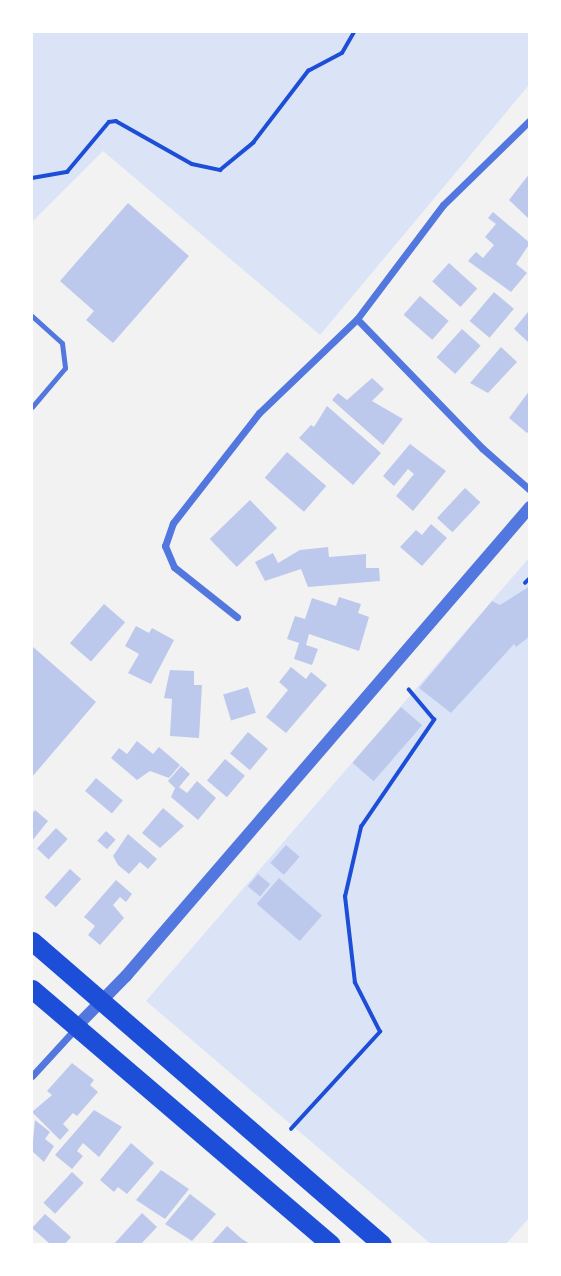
<!DOCTYPE html>
<style>
body{margin:0}
#map{position:relative;width:561px;height:1276px;overflow:hidden;background:#f2f2f2;font-family:Roboto,sans-serif}
div>[style]{position:absolute}
.green>*{inset:0;background:#dbe4f7}
.building>*{inset:0;background:#bdc9ec;transform-origin:0 0}
.path>*{height:3.5px;margin:-1.75px;padding:0 1.75px;transform-origin:1.75px;border-radius:1.75px;background:#1d4ed8}
.service>*{height:5px;margin:-2.5px;padding:0 2.5px;transform-origin:2.5px;border-radius:2.5px;background:#5277de}
.minor>*{height:7px;margin:-3.5px;padding:0 3.5px;transform-origin:3.5px;border-radius:3.5px;background:#5277de}
.tertiary>*{height:12px;margin:-6px;padding:0 6px;transform-origin:6px;border-radius:6px;background:#5277de}
.trunk>*{height:19px;margin:-9.5px;padding:0 9.5px;transform-origin:9.5px;border-radius:9.5px;background:#1d4ed8}
span{translate:-50% -50%;white-space:nowrap;text-align:center;line-height:1.15;-webkit-text-stroke:6px #fff;paint-order:stroke}
.frame{position:absolute;inset:0;border:33px solid #fff;pointer-events:none}
</style>
<div id="map">
<div class="green">
<div style="clip-path:polygon(32px 32px,529px 32px,529px 85px,320px 335px,103px 151px,32px 222px)"></div>
<div style="clip-path:polygon(529px 558px,530px 1217px,506px 1244px,431px 1244px,146px 1001px)"></div>
</div>
<div class="building">
<div style="clip-path:polygon(530px 173px,530px 217px,528px 218px,509px 200px)"></div>
<div style="clip-path:polygon(128px 203px,189px 256px,113px 343px,86px 320px,94px 311px,60px 281px)"></div>
<div style="clip-path:polygon(493px 212px,530px 243px,516px 264px,527px 273px,511px 292px,468px 261px,476px 252px,483px 258px,494px 245px,485px 237px,496px 224px,488px 218px)"></div>
<div style="left:449px;top:263px;width:38px;height:25px;rotate:42deg"></div>
<div style="left:494px;top:292px;width:26px;height:38px;rotate:40deg"></div>
<div style="left:420px;top:296px;width:38px;height:25px;rotate:41deg"></div>
<div style="clip-path:polygon(528px 312px,530px 313px,528px 342px,514px 329px)"></div>
<div style="left:462px;top:329px;width:25px;height:38px;rotate:42deg"></div>
<div style="clip-path:polygon(501px 347px,517px 362px,488px 393px,470px 383px)"></div>
<div style="clip-path:polygon(372px 378px,384px 389px,372px 401px,403px 419px,383px 445px,332px 400px,338px 393px,347px 400px)"></div>
<div style="clip-path:polygon(530px 390px,530px 430px,527px 433px,509px 418px)"></div>
<div style="clip-path:polygon(327px 406px,381px 453px,353px 485px,299px 438px,311px 425px,314px 427px)"></div>
<div style="clip-path:polygon(410px 444px,446px 471px,413px 511px,396px 496px,414px 474px,408px 469px,394px 486px,383px 476px)"></div>
<div style="left:287px;top:452px;width:52px;height:34px;rotate:41deg"></div>
<div style="left:465px;top:488px;width:21px;height:41px;rotate:43deg"></div>
<div style="left:250px;top:500px;width:39px;height:56px;rotate:46deg"></div>
<div style="clip-path:polygon(431px 524px,447px 538px,422px 566px,400px 547px,416px 530px,422px 535px)"></div>
<div style="clip-path:polygon(328px 547px,329px 557px,366px 554px,366px 568px,379px 568px,380px 581px,308px 587px,301px 569px,265px 581px,255px 562px,273px 553px,278px 563px,300px 550px)"></div>
<div style="clip-path:polygon(530px 586px,530px 636px,516px 647px,514px 644px,451px 713px,419px 688px,492px 601px,500px 605px)"></div>
<div style="clip-path:polygon(339px 597px,361px 604px,358px 613px,369px 617px,359px 651px,309px 634px,306px 645px,318px 649px,312px 665px,294px 659px,299px 643px,287px 639px,295px 616px,305px 619px,312px 598px,336px 606px)"></div>
<div style="left:104px;top:604px;width:28px;height:52px;rotate:41deg"></div>
<div style="clip-path:polygon(136px 626px,149px 633px,152px 628px,174px 640px,151px 684px,128px 673px,139px 654px,125px 646px)"></div>
<div style="clip-path:polygon(32px 646px,96px 702px,32px 777px)"></div>
<div style="clip-path:polygon(291px 667px,306px 679px,311px 672px,327px 685px,286px 733px,266px 717px,288px 690px,279px 682px)"></div>
<div style="clip-path:polygon(170px 670px,194px 671px,194px 685px,202px 685px,199px 738px,170px 736px,172px 699px,164px 698px)"></div>
<div style="left:248px;top:687px;width:27px;height:26px;rotate:73deg"></div>
<div style="left:401px;top:707px;width:28px;height:74px;rotate:41deg"></div>
<div style="left:248px;top:732px;width:26px;height:28px;rotate:40deg"></div>
<div style="clip-path:polygon(137px 741px,153px 754px,159px 747px,180px 765px,169px 778px,150px 771px,137px 780px,111px 758px,119px 748px,127px 754px)"></div>
<div style="left:225px;top:759px;width:26px;height:28px;rotate:40deg"></div>
<div style="clip-path:polygon(181px 766px,190px 774px,179px 787px,187px 793px,197px 781px,216px 798px,198px 820px,171px 797px,175px 788px,168px 781px)"></div>
<div style="left:96px;top:778px;width:35px;height:17px;rotate:40deg"></div>
<div style="clip-path:polygon(163px 808px,184px 826px,160px 848px,142px 833px)"></div>
<div style="clip-path:polygon(35px 810px,48px 821px,32px 841px,32px 814px)"></div>
<div style="left:56px;top:828px;width:16px;height:28px;rotate:43deg"></div>
<div style="left:106px;top:831px;width:13px;height:13px;rotate:42deg"></div>
<div style="clip-path:polygon(128px 834px,157px 859px,148px 869px,140px 862px,129px 874px,118px 865px,113px 856px)"></div>
<div style="left:286px;top:845px;width:18px;height:24px;rotate:41deg"></div>
<div style="left:70px;top:869px;width:15px;height:38px;rotate:42deg"></div>
<div style="left:258px;top:874px;width:16px;height:16px;rotate:40deg"></div>
<div style="left:279px;top:878px;width:57px;height:34px;rotate:41deg"></div>
<div style="clip-path:polygon(116px 880px,132px 894px,126px 902px,120px 897px,113px 905px,124px 918px,100px 945px,88px 935px,95px 926px,84px 917px)"></div>
<div style="clip-path:polygon(72px 1063px,94px 1080px,90px 1085px,98px 1092px,77px 1116px,73px 1113px,63px 1124px,69px 1130px,60px 1140px,32px 1112px,52px 1095px,47px 1091px)"></div>
<div style="clip-path:polygon(94px 1110px,122px 1127px,99px 1157px,83px 1143px,77px 1151px,83px 1156px,72px 1169px,55px 1155px)"></div>
<div style="clip-path:polygon(35px 1120px,50px 1132px,45px 1139px,54px 1146px,44px 1162px,32px 1151px)"></div>
<div style="clip-path:polygon(131px 1143px,154px 1163px,127px 1194px,118px 1187px,114px 1192px,100px 1180px)"></div>
<div style="clip-path:polygon(161px 1170px,189px 1189px,165px 1219px,136px 1200px)"></div>
<div style="left:72px;top:1172px;width:16px;height:42px;rotate:43deg"></div>
<div style="clip-path:polygon(190px 1194px,216px 1214px,192px 1241px,165px 1224px)"></div>
<div style="clip-path:polygon(142px 1213px,157px 1227px,141px 1244px,114px 1244px)"></div>
<div style="clip-path:polygon(45px 1214px,71px 1237px,65px 1244px,50px 1244px,32px 1228px)"></div>
<div style="clip-path:polygon(227px 1226px,242px 1239px,250px 1244px,211px 1244px)"></div>
</div>
<div class="path">
<div style="left:32px;top:178px;width:36px;rotate:-10deg"></div>
<div style="left:67px;top:172px;width:65px;rotate:-50deg"></div>
<div style="left:109px;top:122px;width:7px;rotate:-8deg"></div>
<div style="left:116px;top:121px;width:87px;rotate:29.5deg"></div>
<div style="left:192px;top:164px;width:29px;rotate:12deg"></div>
<div style="left:220px;top:170px;width:43px;rotate:-39.3deg"></div>
<div style="left:253px;top:143px;width:91px;rotate:-52.6deg"></div>
<div style="left:308px;top:71px;width:38px;rotate:-28deg"></div>
<div style="left:342px;top:53px;width:24px;rotate:-60deg"></div>
<div style="left:525px;top:583px;width:7px;rotate:-45deg"></div>
<div style="left:291px;top:1129px;width:132px;rotate:-47.5deg"></div>
<div style="left:380px;top:1032px;width:55px;rotate:-117deg"></div>
<div style="left:355px;top:983px;width:87px;rotate:-96.6deg"></div>
<div style="left:345px;top:897px;width:72px;rotate:-77.1deg"></div>
<div style="left:361px;top:827px;width:130px;rotate:-55.7deg"></div>
<div style="left:434px;top:720px;width:39px;rotate:-130deg"></div>
</div>
<div class="service">
<div style="left:32px;top:316px;width:40px;rotate:42deg"></div>
<div style="left:62px;top:343px;width:25px;rotate:83deg"></div>
<div style="left:65px;top:368px;width:51px;rotate:130.2deg"></div>
</div>
<div class="minor">
<div style="left:357px;top:319px;width:180px;rotate:45.9deg"></div>
<div style="left:482px;top:448px;width:64px;rotate:41.2deg"></div>
<div style="left:237px;top:617px;width:80px;rotate:-141.6deg"></div>
<div style="left:174px;top:567px;width:23px;rotate:-113deg"></div>
<div style="left:165px;top:546px;width:24px;rotate:-71deg"></div>
<div style="left:173px;top:523px;width:140px;rotate:-52deg"></div>
<div style="left:259px;top:413px;width:136px;rotate:-43.8deg"></div>
<div style="left:357px;top:319px;width:143px;rotate:-53deg"></div>
<div style="left:443px;top:205px;width:122px;rotate:-44.3deg"></div>
<div style="left:32px;top:1076px;width:65px;rotate:-47.5deg"></div>
</div>
<div class="tertiary">
<div style="left:76px;top:1027px;width:71px;rotate:-45.6deg"></div>
<div style="left:126px;top:976px;width:619px;rotate:-49.26deg"></div>
</div>
<div class="trunk">
<div style="left:32px;top:941px;width:463px;rotate:40.9deg"></div>
<div style="left:32px;top:989px;width:393px;rotate:40.5deg"></div>
</div>
<div class="frame"></div>
</div>
